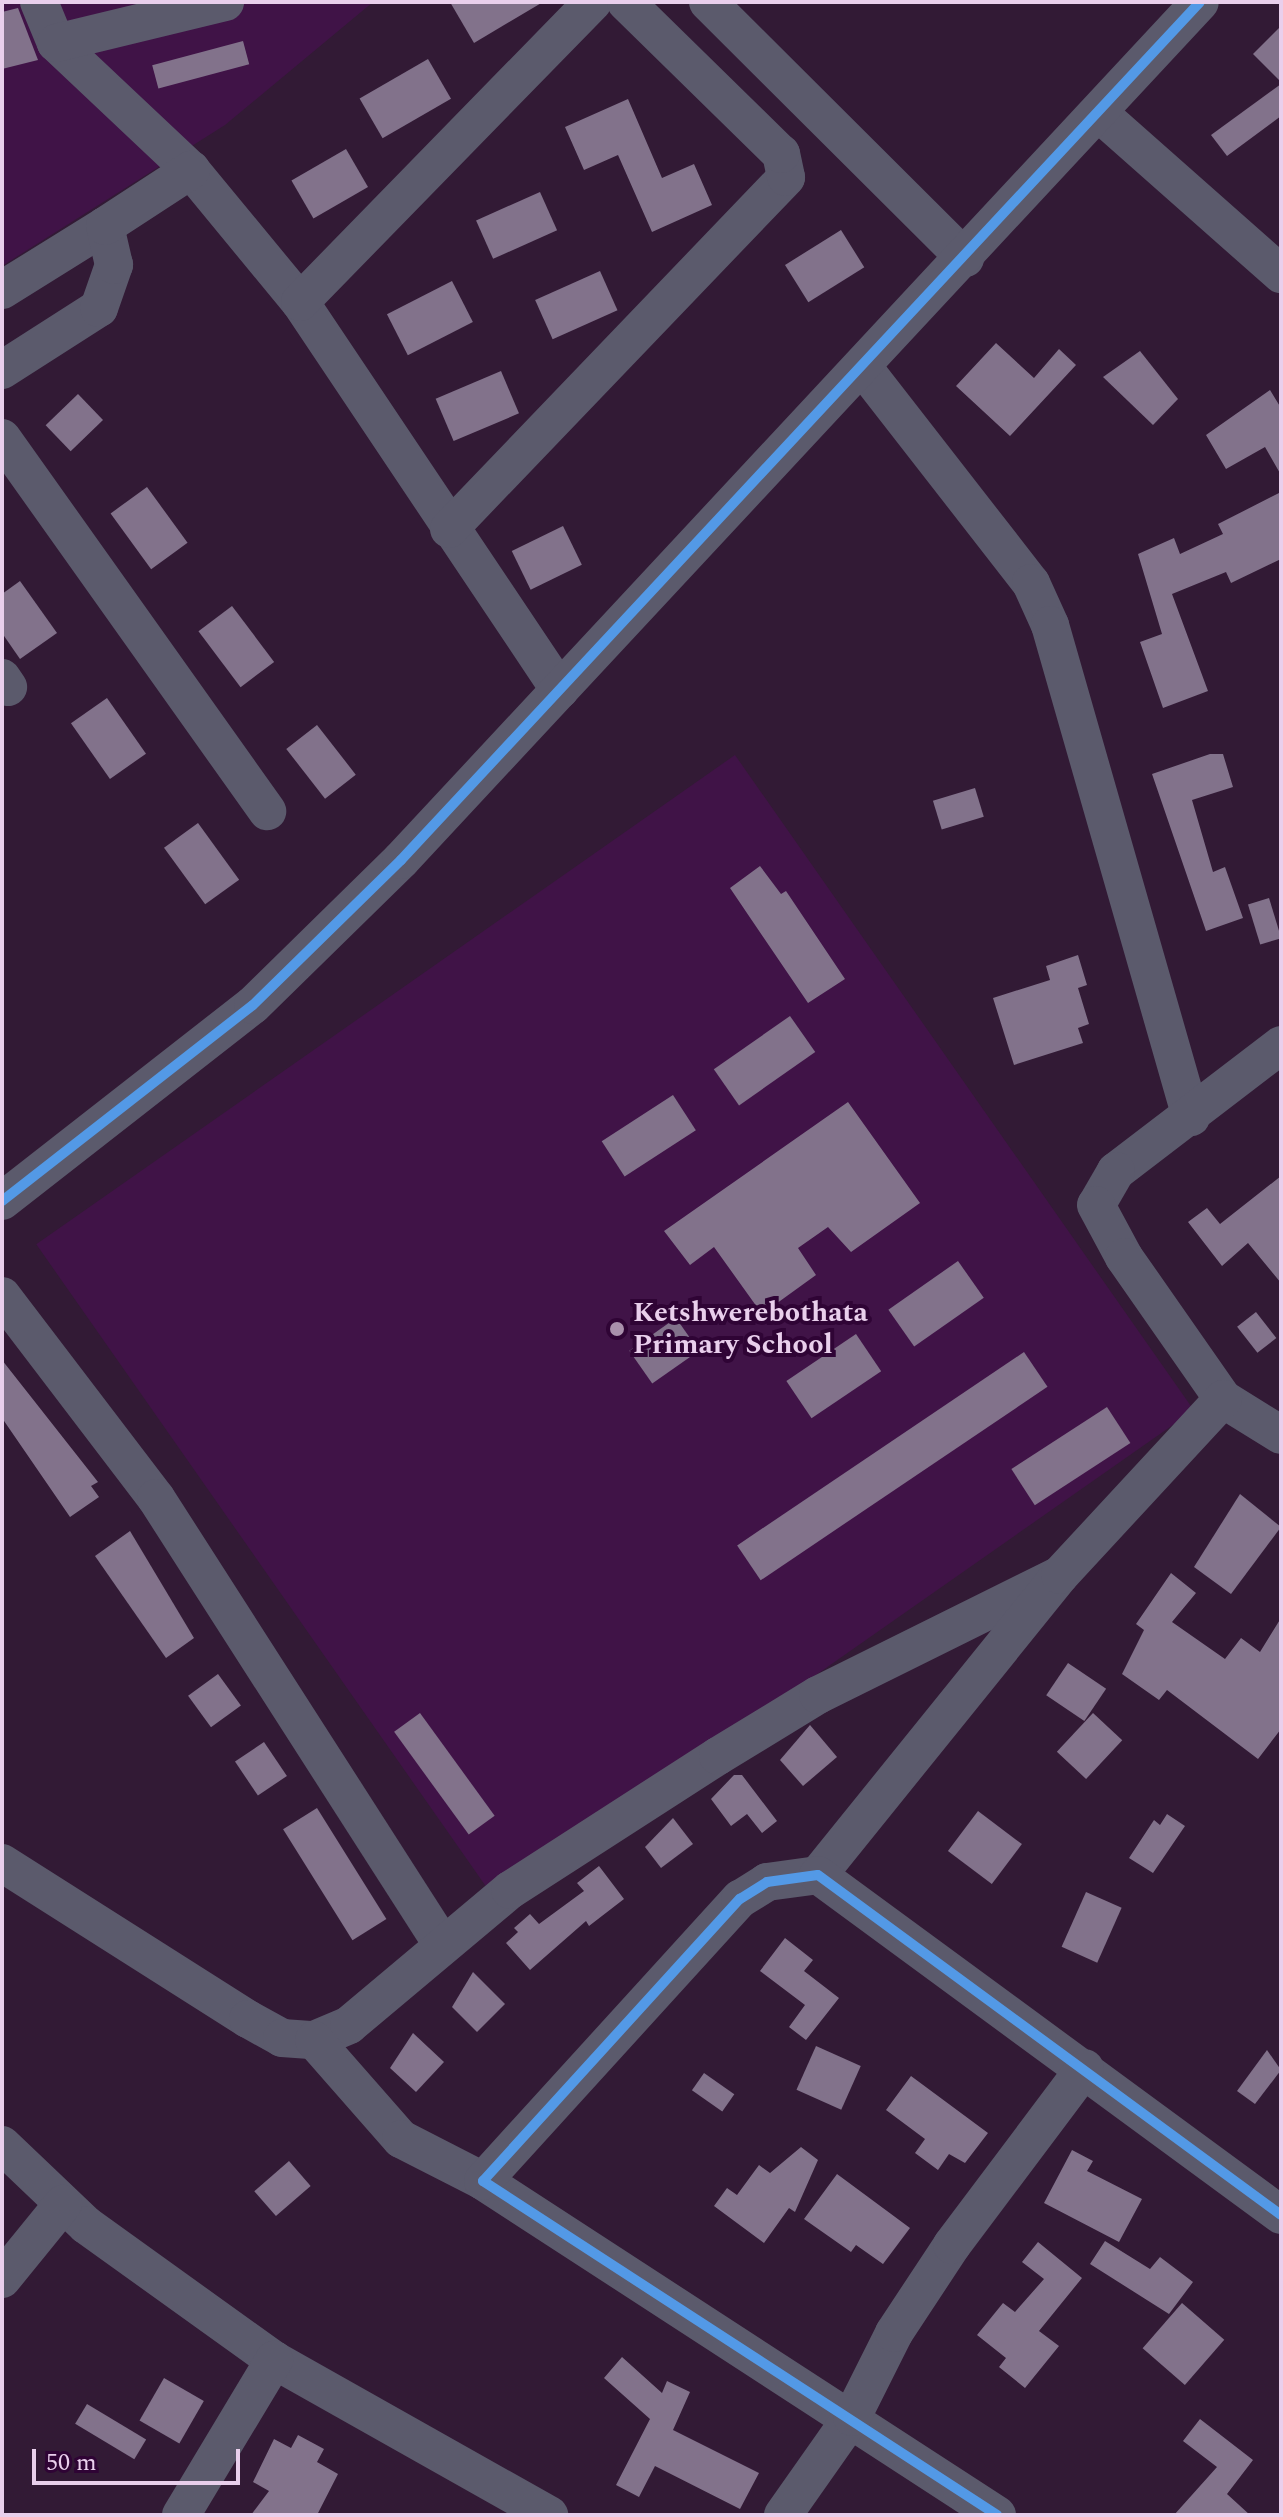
<!DOCTYPE html>
<style>
body{margin:0}
#map{position:relative;width:1283px;height:2517px;overflow:hidden;background:#321a35;font-family:Spectral,serif}
div>[style]{position:absolute}
.built>*{inset:0;background:#401347;transform-origin:0 0}
.building>*{inset:0;background:#82728b;transform-origin:0 0}
.minor>*{height:38px;margin:-19px;padding:0 19px;transform-origin:19px;border-radius:19px;background:#5b5a6c}
.cycleway>*{height:10px;margin:-5px;padding:0 5px;transform-origin:5px;border-radius:5px;background:#5399e6}
.dots>*{width:22px;height:22px;translate:-50% -50%;box-sizing:border-box;border:4px solid #2f0435;border-radius:50%}
span{translate:-50% -50%;white-space:nowrap;text-align:center;line-height:1.15;-webkit-text-stroke:8px #2f0435;paint-order:stroke}
.poi-label{font-size:28px;color:#e9cfec;font-weight:700}
.left{translate:0 -50%;text-align:left}
.frame{position:absolute;inset:0;border:4px solid #e9cfec;pointer-events:none}
.scale{position:absolute;left:32px;top:2449px;width:208px;height:36px;box-sizing:border-box;border:4px solid #e9cfec;border-top:0;padding-left:10px;font-size:24px;line-height:28px;white-space:nowrap;color:#e9cfec;-webkit-text-stroke:6px #2f0435;paint-order:stroke}
</style>
<div id="map">
<div class="built">
<div style="clip-path:polygon(2px 2px,373px 2px,225px 125px,2px 266px)"></div>
<div style="left:735px;top:755px;width:800px;height:853px;rotate:55deg"></div>
</div>
<div class="building">
<div style="clip-path:polygon(450px 2px,543px 2px,474px 43px)"></div>
<div style="clip-path:polygon(18px 8px,38px 60px,2px 69px,2px 12px)"></div>
<div style="clip-path:polygon(1281px 26px,1281px 82px,1253px 54px)"></div>
<div style="left:243px;top:41px;width:24px;height:94px;rotate:75deg"></div>
<div style="left:428px;top:59px;width:46px;height:79px;rotate:60deg"></div>
<div style="clip-path:polygon(1281px 84px,1281px 116px,1227px 156px,1211px 135px)"></div>
<div style="clip-path:polygon(628px 99px,662px 178px,694px 164px,712px 205px,652px 232px,618px 155px,584px 170px,565px 127px)"></div>
<div style="left:346px;top:149px;width:44px;height:63px;rotate:60deg"></div>
<div style="left:540px;top:192px;width:42px;height:70px;rotate:66deg"></div>
<div style="left:841px;top:230px;width:44px;height:66px;rotate:58deg"></div>
<div style="left:600px;top:271px;width:43px;height:71px;rotate:66deg"></div>
<div style="left:452px;top:281px;width:46px;height:73px;rotate:63deg"></div>
<div style="clip-path:polygon(996px 343px,1034px 378px,1059px 349px,1076px 365px,1010px 436px,956px 386px)"></div>
<div style="clip-path:polygon(1140px 351px,1178px 399px,1153px 425px,1103px 377px)"></div>
<div style="left:501px;top:371px;width:46px;height:71px;rotate:67deg"></div>
<div style="clip-path:polygon(1270px 390px,1281px 408px,1281px 475px,1265px 447px,1226px 469px,1206px 435px)"></div>
<div style="left:78px;top:394px;width:36px;height:45px;rotate:46deg"></div>
<div style="left:147px;top:487px;width:69px;height:45px;rotate:54deg"></div>
<div style="clip-path:polygon(1281px 492px,1281px 559px,1231px 583px,1226px 572px,1172px 594px,1208px 691px,1163px 708px,1140px 642px,1162px 634px,1138px 554px,1174px 538px,1180px 554px,1223px 534px,1218px 524px)"></div>
<div style="left:563px;top:526px;width:43px;height:57px;rotate:64deg"></div>
<div style="clip-path:polygon(20px 581px,57px 633px,20px 659px,2px 633px,2px 594px)"></div>
<div style="left:232px;top:606px;width:70px;height:42px;rotate:53deg"></div>
<div style="left:107px;top:698px;width:68px;height:44px;rotate:55deg"></div>
<div style="left:317px;top:725px;width:63px;height:39px;rotate:52deg"></div>
<div style="clip-path:polygon(1210px 754px,1223px 754px,1233px 787px,1192px 800px,1213px 872px,1225px 867px,1243px 918px,1206px 931px,1152px 774px)"></div>
<div style="left:975px;top:788px;width:30px;height:44px;rotate:73deg"></div>
<div style="left:198px;top:823px;width:70px;height:42px;rotate:54deg"></div>
<div style="clip-path:polygon(760px 866px,781px 894px,786px 891px,845px 979px,808px 1003px,730px 888px)"></div>
<div style="left:1269px;top:898px;width:42px;height:22px;rotate:73deg"></div>
<div style="clip-path:polygon(1078px 955px,1087px 985px,1078px 988px,1089px 1024px,1078px 1028px,1083px 1043px,1014px 1065px,993px 998px,1050px 980px,1046px 966px)"></div>
<div style="left:790px;top:1016px;width:44px;height:93px;rotate:55deg"></div>
<div style="left:673px;top:1095px;width:42px;height:85px;rotate:57deg"></div>
<div style="clip-path:polygon(848px 1102px,920px 1203px,851px 1252px,828px 1227px,798px 1248px,816px 1275px,762px 1314px,714px 1247px,690px 1265px,664px 1231px)"></div>
<div style="clip-path:polygon(1281px 1176px,1281px 1283px,1248px 1243px,1222px 1266px,1188px 1222px,1207px 1208px,1220px 1224px)"></div>
<div style="left:958px;top:1261px;width:45px;height:85px;rotate:55deg"></div>
<div style="left:1256px;top:1312px;width:33px;height:24px;rotate:52deg"></div>
<div style="left:676px;top:1318px;width:40px;height:57px;rotate:55deg"></div>
<div style="left:856px;top:1334px;width:45px;height:84px;rotate:56deg"></div>
<div style="left:1024px;top:1352px;width:42px;height:346px;rotate:56deg"></div>
<div style="clip-path:polygon(2px 1360px,98px 1482px,91px 1486px,99px 1497px,70px 1517px,2px 1418px)"></div>
<div style="left:1107px;top:1407px;width:43px;height:114px;rotate:57deg"></div>
<div style="clip-path:polygon(1240px 1494px,1281px 1527px,1231px 1594px,1194px 1567px)"></div>
<div style="clip-path:polygon(130px 1531px,194px 1638px,166px 1658px,95px 1556px)"></div>
<div style="clip-path:polygon(1171px 1573px,1196px 1593px,1172px 1622px,1225px 1659px,1241px 1638px,1260px 1652px,1281px 1618px,1281px 1729px,1258px 1759px,1167px 1690px,1159px 1700px,1122px 1674px,1144px 1630px,1136px 1624px)"></div>
<div style="left:1068px;top:1663px;width:46px;height:39px;rotate:34deg"></div>
<div style="left:218px;top:1674px;width:39px;height:37px;rotate:54deg"></div>
<div style="left:420px;top:1713px;width:127px;height:32px;rotate:54deg"></div>
<div style="left:1093px;top:1713px;width:40px;height:53px;rotate:43deg"></div>
<div style="clip-path:polygon(810px 1725px,837px 1757px,803px 1786px,780px 1760px)"></div>
<div style="left:264px;top:1742px;width:41px;height:35px;rotate:56deg"></div>
<div style="clip-path:polygon(734px 1775px,742px 1775px,777px 1821px,762px 1833px,747px 1814px,731px 1826px,711px 1799px)"></div>
<div style="left:317px;top:1808px;width:131px;height:40px;rotate:58deg"></div>
<div style="left:978px;top:1811px;width:55px;height:50px;rotate:37deg"></div>
<div style="clip-path:polygon(1167px 1814px,1185px 1826px,1153px 1873px,1129px 1858px,1154px 1820px,1160px 1825px)"></div>
<div style="clip-path:polygon(673px 1818px,693px 1844px,661px 1868px,645px 1847px)"></div>
<div style="clip-path:polygon(599px 1866px,624px 1899px,589px 1926px,586px 1921px,530px 1970px,506px 1943px,518px 1932px,514px 1928px,530px 1914px,539px 1924px,584px 1891px,577px 1883px)"></div>
<div style="left:1086px;top:1892px;width:39px;height:60px;rotate:24deg"></div>
<div style="clip-path:polygon(785px 1938px,813px 1960px,804px 1971px,839px 1998px,806px 2040px,789px 2027px,805px 2005px,760px 1971px)"></div>
<div style="clip-path:polygon(473px 1972px,505px 2004px,477px 2032px,452px 2007px)"></div>
<div style="clip-path:polygon(413px 2033px,444px 2062px,416px 2092px,390px 2068px)"></div>
<div style="left:816px;top:2046px;width:49px;height:48px;rotate:24deg"></div>
<div style="clip-path:polygon(1267px 2050px,1281px 2070px,1255px 2104px,1237px 2091px)"></div>
<div style="left:704px;top:2073px;width:37px;height:21px;rotate:35deg"></div>
<div style="clip-path:polygon(911px 2076px,988px 2133px,965px 2163px,949px 2154px,938px 2170px,915px 2153px,925px 2139px,886px 2110px)"></div>
<div style="clip-path:polygon(801px 2147px,818px 2160px,795px 2212px,789px 2208px,764px 2243px,714px 2206px,727px 2188px,737px 2195px,759px 2165px,770px 2173px)"></div>
<div style="clip-path:polygon(1072px 2150px,1093px 2161px,1087px 2171px,1142px 2199px,1119px 2242px,1044px 2203px)"></div>
<div style="left:289px;top:2161px;width:33px;height:46px;rotate:49deg"></div>
<div style="clip-path:polygon(837px 2174px,910px 2228px,883px 2264px,856px 2245px,851px 2252px,804px 2219px)"></div>
<div style="clip-path:polygon(1105px 2241px,1150px 2269px,1160px 2257px,1193px 2282px,1169px 2314px,1090px 2264px)"></div>
<div style="clip-path:polygon(1038px 2242px,1082px 2278px,1039px 2331px,1059px 2346px,1025px 2388px,999px 2367px,1006px 2358px,977px 2335px,1003px 2303px,1015px 2312px,1044px 2279px,1022px 2262px)"></div>
<div style="left:1182px;top:2303px;width:56px;height:60px;rotate:41deg"></div>
<div style="clip-path:polygon(622px 2357px,662px 2393px,667px 2381px,690px 2392px,673px 2430px,759px 2473px,740px 2509px,655px 2466px,639px 2497px,616px 2485px,650px 2419px,604px 2378px)"></div>
<div style="left:164px;top:2378px;width:46px;height:49px;rotate:30deg"></div>
<div style="left:87px;top:2404px;width:69px;height:23px;rotate:31deg"></div>
<div style="clip-path:polygon(1200px 2419px,1253px 2460px,1227px 2494px,1250px 2515px,1174px 2515px,1217px 2467px,1183px 2441px)"></div>
<div style="clip-path:polygon(298px 2435px,324px 2449px,317px 2462px,338px 2474px,317px 2515px,251px 2515px,269px 2491px,253px 2482px,274px 2439px,291px 2448px)"></div>
</div>
<div class="minor">
<div style="left:39px;top:2px;width:44px;rotate:67.5deg"></div>
<div style="left:56px;top:43px;width:185px;rotate:43.3deg"></div>
<div style="left:191px;top:170px;width:171px;rotate:50.5deg"></div>
<div style="left:300px;top:302px;width:467px;rotate:56.2deg"></div>
<div style="left:708px;top:2px;width:363px;rotate:44.9deg"></div>
<div style="left:56px;top:43px;width:174px;rotate:-13.6deg"></div>
<div style="left:1100px;top:114px;width:242px;rotate:41.5deg"></div>
<div style="left:2px;top:290px;width:121px;rotate:-31.9deg"></div>
<div style="left:300px;top:302px;width:419px;rotate:-45.7deg"></div>
<div style="left:2px;top:370px;width:115px;rotate:-32.6deg"></div>
<div style="left:99px;top:308px;width:46px;rotate:-70.8deg"></div>
<div style="left:114px;top:265px;width:40px;rotate:-103deg"></div>
<div style="left:105px;top:226px;width:103px;rotate:-33.1deg"></div>
<div style="left:865px;top:370px;width:270px;rotate:52.1deg"></div>
<div style="left:1031px;top:583px;width:46px;rotate:65.7deg"></div>
<div style="left:1050px;top:625px;width:512px;rotate:74.01deg"></div>
<div style="left:2px;top:438px;width:458px;rotate:54.6deg"></div>
<div style="left:449px;top:529px;width:487px;rotate:-46.2deg"></div>
<div style="left:786px;top:177px;width:24px;rotate:-102deg"></div>
<div style="left:781px;top:154px;width:217px;rotate:-135.6deg"></div>
<div style="left:2px;top:678px;width:11px;rotate:56deg"></div>
<div style="left:1281px;top:1045px;width:208px;rotate:142.6deg"></div>
<div style="left:1116px;top:1171px;width:39px;rotate:120deg"></div>
<div style="left:1096px;top:1205px;width:59px;rotate:61.7deg"></div>
<div style="left:1124px;top:1257px;width:173px;rotate:55.1deg"></div>
<div style="left:1223px;top:1399px;width:68px;rotate:31.8deg"></div>
<div style="left:2px;top:1201px;width:318px;rotate:-38deg"></div>
<div style="left:253px;top:1005px;width:207px;rotate:-44.4deg"></div>
<div style="left:401px;top:860px;width:1172px;rotate:-47.04deg"></div>
<div style="left:2px;top:1296px;width:254px;rotate:52.7deg"></div>
<div style="left:156px;top:1498px;width:530px;rotate:57.33deg"></div>
<div style="left:2px;top:1863px;width:291px;rotate:32.4deg"></div>
<div style="left:248px;top:2019px;width:39px;rotate:29deg"></div>
<div style="left:282px;top:2038px;width:32px;rotate:4deg"></div>
<div style="left:314px;top:2040px;width:38px;rotate:-23deg"></div>
<div style="left:349px;top:2025px;width:210px;rotate:-40deg"></div>
<div style="left:510px;top:1890px;width:247px;rotate:-32.8deg"></div>
<div style="left:718px;top:1756px;width:117px;rotate:-31.4deg"></div>
<div style="left:818px;top:1695px;width:270px;rotate:-26.4deg"></div>
<div style="left:818px;top:1875px;width:385px;rotate:-51.1deg"></div>
<div style="left:1060px;top:1575px;width:240px;rotate:-47.2deg"></div>
<div style="left:314px;top:2040px;width:132px;rotate:48.7deg"></div>
<div style="left:401px;top:2139px;width:92px;rotate:27.1deg"></div>
<div style="left:483px;top:2181px;width:613px;rotate:33.02deg"></div>
<div style="left:2px;top:2145px;width:116px;rotate:43.6deg"></div>
<div style="left:86px;top:2225px;width:231px;rotate:35.7deg"></div>
<div style="left:274px;top:2360px;width:316px;rotate:29.4deg"></div>
<div style="left:483px;top:2181px;width:382px;rotate:-47.7deg"></div>
<div style="left:740px;top:1899px;width:32px;rotate:-32deg"></div>
<div style="left:767px;top:1882px;width:51px;rotate:-7.8deg"></div>
<div style="left:818px;top:1875px;width:574px;rotate:36.29deg"></div>
<div style="left:2px;top:2279px;width:97px;rotate:-50.9deg"></div>
<div style="left:181px;top:2515px;width:181px;rotate:-59deg"></div>
<div style="left:783px;top:2515px;width:120px;rotate:-54.9deg"></div>
<div style="left:852px;top:2417px;width:94px;rotate:-63.4deg"></div>
<div style="left:894px;top:2333px;width:105px;rotate:-56.6deg"></div>
<div style="left:952px;top:2245px;width:221px;rotate:-53.1deg"></div>
</div>
<div class="cycleway">
<div style="left:2px;top:1201px;width:318px;rotate:-38deg"></div>
<div style="left:253px;top:1005px;width:207px;rotate:-44.4deg"></div>
<div style="left:401px;top:860px;width:1172px;rotate:-47.04deg"></div>
<div style="left:997px;top:2515px;width:613px;rotate:-146.98deg"></div>
<div style="left:483px;top:2181px;width:382px;rotate:-47.7deg"></div>
<div style="left:740px;top:1899px;width:32px;rotate:-32deg"></div>
<div style="left:767px;top:1882px;width:51px;rotate:-7.8deg"></div>
<div style="left:818px;top:1875px;width:574px;rotate:36.29deg"></div>
</div>
<div class="dots">
<div style="left:617px;top:1329px;background:#a990ac"></div>
</div>
<div class="poi-label">
<span class="left" style="left:633px;top:1329px">Ketshwerebothata<br>Primary School</span>
</div>
<div class="frame"></div>
<div class="scale">50 m</div>
</div>
